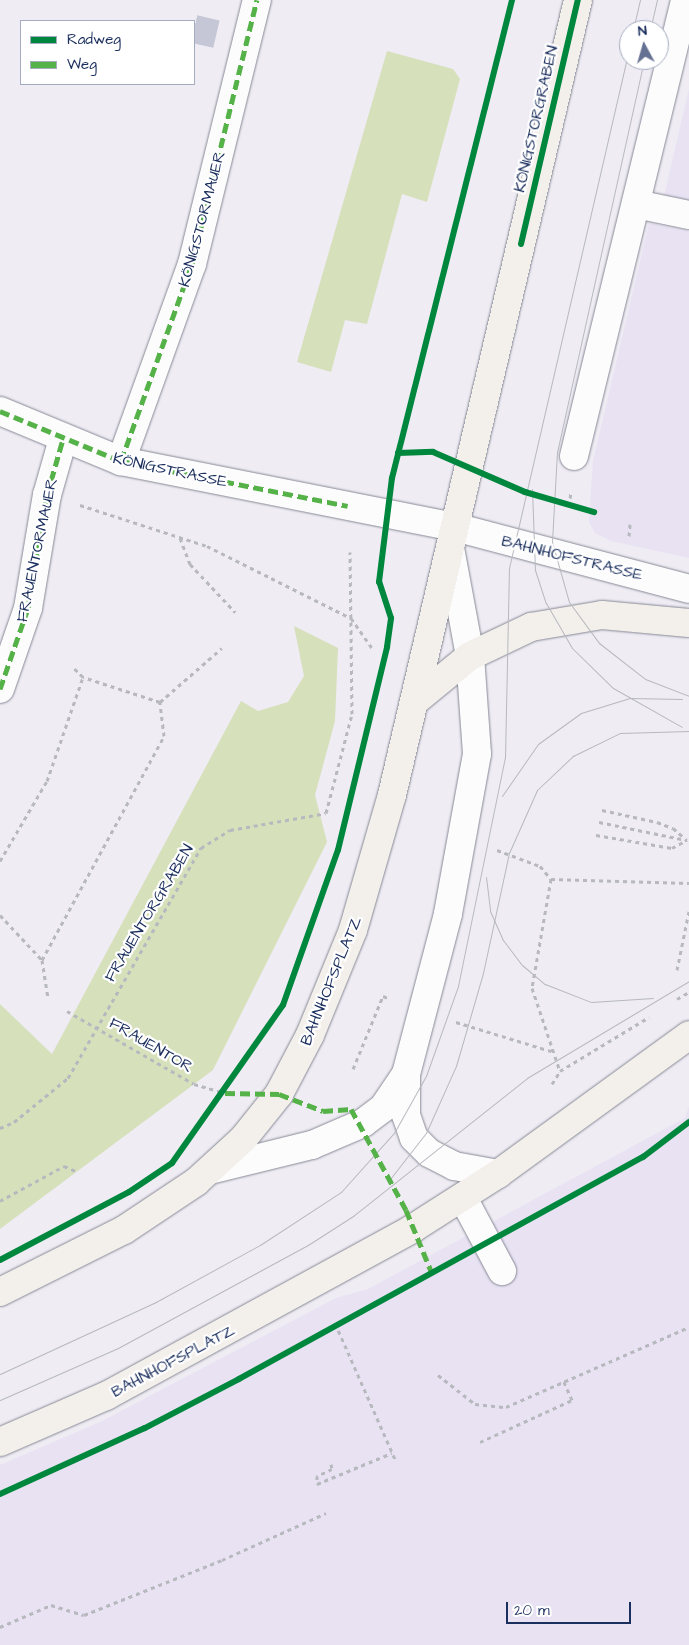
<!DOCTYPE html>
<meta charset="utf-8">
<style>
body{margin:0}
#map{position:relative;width:689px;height:1645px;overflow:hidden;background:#efecf4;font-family:"Architects Daughter",sans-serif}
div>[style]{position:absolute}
.built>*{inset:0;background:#e8e2f3}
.green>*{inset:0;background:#d6e0bb}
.minor-tunnel>*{height:28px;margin-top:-14px;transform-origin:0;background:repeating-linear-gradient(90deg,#c5c6d6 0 28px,transparent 0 42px)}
.path>*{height:3px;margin-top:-1.5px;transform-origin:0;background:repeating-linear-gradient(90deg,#b7b9bf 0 4px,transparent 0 8px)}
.roads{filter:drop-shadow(0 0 1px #868995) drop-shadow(0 0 1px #868995)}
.minor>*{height:28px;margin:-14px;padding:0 14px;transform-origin:14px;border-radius:14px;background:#fdfcfd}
.major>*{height:28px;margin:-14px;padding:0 14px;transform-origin:14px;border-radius:14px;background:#f3efeb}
.tram>*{height:1px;margin:-0.5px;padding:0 0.5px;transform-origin:0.5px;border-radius:0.5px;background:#b7b9bf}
.path-bridge>*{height:3px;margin-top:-1.5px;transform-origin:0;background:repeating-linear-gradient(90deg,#b7b9bf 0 4px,transparent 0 8px)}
.quiet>*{height:5px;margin-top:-2.5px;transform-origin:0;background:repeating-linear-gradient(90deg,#55b248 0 10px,transparent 0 15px)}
.cycleway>*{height:6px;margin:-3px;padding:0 3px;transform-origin:3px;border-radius:3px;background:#00873e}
span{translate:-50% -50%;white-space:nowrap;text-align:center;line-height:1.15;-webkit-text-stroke:4.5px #fff;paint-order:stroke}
.street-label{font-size:16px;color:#1b2f5e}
.legend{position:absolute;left:20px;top:20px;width:175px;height:65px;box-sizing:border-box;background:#fff;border:1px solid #a4acbf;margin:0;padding:6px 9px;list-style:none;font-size:15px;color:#1b2f5e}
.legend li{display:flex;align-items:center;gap:10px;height:25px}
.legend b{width:25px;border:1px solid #a4acbf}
.north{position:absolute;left:619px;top:20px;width:50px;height:50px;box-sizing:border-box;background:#fff;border:1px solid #a4acbf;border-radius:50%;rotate:354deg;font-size:14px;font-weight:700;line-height:20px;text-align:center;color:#1b2f5e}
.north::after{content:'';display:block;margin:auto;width:18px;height:22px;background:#657192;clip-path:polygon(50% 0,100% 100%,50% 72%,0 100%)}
.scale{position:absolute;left:506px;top:1602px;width:125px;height:22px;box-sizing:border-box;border:2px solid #1b2f5e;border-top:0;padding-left:6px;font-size:15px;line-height:18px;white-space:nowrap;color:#1b2f5e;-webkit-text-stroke:4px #fff;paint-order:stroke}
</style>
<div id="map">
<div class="built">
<div style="clip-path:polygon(689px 89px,689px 201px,664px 196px)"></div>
<div style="clip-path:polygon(649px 223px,689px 231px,689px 558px,611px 541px,595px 533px,589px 522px,593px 461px)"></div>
<div style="clip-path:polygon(689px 1106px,689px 1645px,0 1645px,0 1465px,100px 1422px,336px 1298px,368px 1289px,685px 1118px)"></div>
</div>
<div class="green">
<div style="clip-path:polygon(387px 51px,453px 69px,460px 79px,427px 202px,402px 194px,367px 324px,345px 320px,331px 372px,297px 362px)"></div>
<div style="clip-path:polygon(294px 626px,338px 648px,335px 721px,315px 795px,327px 842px,213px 1070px,0 1229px,0 1004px,52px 1054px,241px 701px,258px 711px,288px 702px,304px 676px)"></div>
</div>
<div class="minor-tunnel">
<div style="left:194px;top:29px;width:23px;rotate:13deg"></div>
</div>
<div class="path">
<div style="left:80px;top:505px;width:133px;rotate:17.9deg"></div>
<div style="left:207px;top:546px;width:161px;rotate:26.6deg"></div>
<div style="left:351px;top:618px;width:38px;rotate:55deg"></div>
<div style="left:569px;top:506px;width:14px;rotate:-82deg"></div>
<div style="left:629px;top:536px;width:12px;rotate:-85deg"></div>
<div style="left:180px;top:538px;width:28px;rotate:69deg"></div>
<div style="left:190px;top:564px;width:66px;rotate:46.8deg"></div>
<div style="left:160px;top:702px;width:82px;rotate:-41.1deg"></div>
<div style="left:602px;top:810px;width:56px;rotate:12.3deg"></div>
<div style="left:657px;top:822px;width:17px;rotate:21deg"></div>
<div style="left:673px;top:828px;width:18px;rotate:41deg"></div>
<div style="left:599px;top:822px;width:89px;rotate:11.7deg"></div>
<div style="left:596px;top:835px;width:77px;rotate:9.7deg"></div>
<div style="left:672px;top:848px;width:17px;rotate:-28deg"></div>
<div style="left:497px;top:850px;width:46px;rotate:20.4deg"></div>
<div style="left:540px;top:866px;width:17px;rotate:50deg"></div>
<div style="left:551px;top:879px;width:138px;rotate:1.7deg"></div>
<div style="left:0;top:861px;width:93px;rotate:-59.6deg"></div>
<div style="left:47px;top:781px;width:110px;rotate:-70.9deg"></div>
<div style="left:83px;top:677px;width:16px;rotate:-135deg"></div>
<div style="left:551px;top:879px;width:111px;rotate:99.9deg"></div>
<div style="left:532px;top:988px;width:88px;rotate:71.4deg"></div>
<div style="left:0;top:915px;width:62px;rotate:47deg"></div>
<div style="left:42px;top:960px;width:37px;rotate:81deg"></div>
<div style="left:42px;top:960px;width:255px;rotate:-61.4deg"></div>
<div style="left:164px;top:736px;width:34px;rotate:-97deg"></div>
<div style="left:160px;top:702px;width:81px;rotate:-162deg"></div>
<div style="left:677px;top:970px;width:60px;rotate:-78.5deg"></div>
<div style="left:677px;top:999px;width:14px;rotate:-30deg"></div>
<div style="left:456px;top:1022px;width:102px;rotate:17deg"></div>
<div style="left:353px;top:1069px;width:79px;rotate:-67.7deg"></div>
<div style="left:383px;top:996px;width:5px;rotate:22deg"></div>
<div style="left:194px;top:1084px;width:32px;rotate:16deg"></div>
<div style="left:552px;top:1084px;width:15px;rotate:-58deg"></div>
<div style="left:560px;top:1071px;width:104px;rotate:-31.2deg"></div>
<div style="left:0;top:1128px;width:15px;rotate:-23deg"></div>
<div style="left:14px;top:1122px;width:70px;rotate:-39.2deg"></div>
<div style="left:68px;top:1078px;width:266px;rotate:-60deg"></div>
<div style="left:201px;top:848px;width:34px;rotate:-32deg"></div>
<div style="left:230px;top:830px;width:97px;rotate:-10deg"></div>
<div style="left:326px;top:813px;width:102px;rotate:-75.3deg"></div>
<div style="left:352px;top:714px;width:162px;rotate:-90.7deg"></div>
<div style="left:0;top:1201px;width:73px;rotate:-28.7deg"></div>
<div style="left:64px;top:1166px;width:13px;rotate:23deg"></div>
<div style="left:335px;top:1323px;width:151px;rotate:66.2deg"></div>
<div style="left:438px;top:1375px;width:47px;rotate:38.1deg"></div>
<div style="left:475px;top:1404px;width:31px;rotate:6deg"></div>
<div style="left:506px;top:1407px;width:200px;rotate:-23.6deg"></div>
<div style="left:480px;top:1442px;width:101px;rotate:-24.5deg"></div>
<div style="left:572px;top:1400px;width:20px;rotate:-114deg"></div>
<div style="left:331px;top:1464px;width:5px;rotate:79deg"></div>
<div style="left:332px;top:1469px;width:17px;rotate:155deg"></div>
<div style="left:317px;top:1476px;width:8px;rotate:90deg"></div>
<div style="left:317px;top:1484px;width:81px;rotate:-22.5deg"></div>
<div style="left:0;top:1627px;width:56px;rotate:-23.3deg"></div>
<div style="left:51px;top:1605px;width:34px;rotate:17deg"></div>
<div style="left:84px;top:1615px;width:149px;rotate:-21.7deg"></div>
<div style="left:222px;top:1560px;width:114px;rotate:-24.3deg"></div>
</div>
<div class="roads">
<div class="minor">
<div style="left:636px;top:204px;width:54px;rotate:11.7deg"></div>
<div style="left:0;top:411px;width:131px;rotate:22.5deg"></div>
<div style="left:121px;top:461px;width:340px;rotate:11.2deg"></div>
<div style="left:455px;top:527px;width:242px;rotate:14.8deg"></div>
<div style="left:574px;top:456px;width:469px;rotate:-76.3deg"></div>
<div style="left:121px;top:461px;width:209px;rotate:-70.2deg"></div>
<div style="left:192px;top:264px;width:272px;rotate:-76.2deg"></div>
<div style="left:450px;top:548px;width:110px;rotate:79.5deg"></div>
<div style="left:470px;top:656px;width:98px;rotate:85.9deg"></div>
<div style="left:477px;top:754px;width:163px;rotate:100.3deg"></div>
<div style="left:448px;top:914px;width:165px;rotate:104.7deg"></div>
<div style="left:406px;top:1074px;width:41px;rotate:90deg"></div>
<div style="left:406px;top:1115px;width:24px;rotate:71deg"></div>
<div style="left:414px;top:1138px;width:21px;rotate:45deg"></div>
<div style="left:429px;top:1153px;width:28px;rotate:27deg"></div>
<div style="left:454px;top:1166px;width:45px;rotate:10.3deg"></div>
<div style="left:0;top:689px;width:86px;rotate:-70.9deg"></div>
<div style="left:28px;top:608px;width:115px;rotate:-80.5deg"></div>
<div style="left:47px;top:495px;width:58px;rotate:-74.1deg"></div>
<div style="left:210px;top:1170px;width:105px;rotate:-13.8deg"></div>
<div style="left:312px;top:1145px;width:56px;rotate:-23.3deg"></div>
<div style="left:363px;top:1123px;width:25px;rotate:-37deg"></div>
<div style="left:383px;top:1108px;width:41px;rotate:-55.9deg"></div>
<div style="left:463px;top:1198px;width:83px;rotate:61.9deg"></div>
</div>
<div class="major">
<div style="left:414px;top:702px;width:72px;rotate:-39.4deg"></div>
<div style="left:470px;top:656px;width:68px;rotate:-25.4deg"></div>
<div style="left:531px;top:627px;width:72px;rotate:-9.6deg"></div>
<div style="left:602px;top:615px;width:87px;rotate:5.3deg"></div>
<div style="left:0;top:1292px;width:139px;rotate:-26.6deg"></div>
<div style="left:124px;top:1230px;width:87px;rotate:-33.7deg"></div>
<div style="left:196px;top:1182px;width:64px;rotate:-42.5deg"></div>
<div style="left:243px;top:1139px;width:58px;rotate:-51.3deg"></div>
<div style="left:279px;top:1094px;width:67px;rotate:-62.3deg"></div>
<div style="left:310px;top:1035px;width:113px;rotate:-67.7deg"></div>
<div style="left:353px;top:930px;width:141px;rotate:-73.9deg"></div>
<div style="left:392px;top:795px;width:816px;rotate:-76.83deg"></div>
<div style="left:0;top:1442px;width:116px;rotate:-23.5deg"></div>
<div style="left:106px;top:1396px;width:349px;rotate:-28.6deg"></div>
<div style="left:412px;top:1229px;width:102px;rotate:-32.6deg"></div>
<div style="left:498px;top:1174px;width:236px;rotate:-36deg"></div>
</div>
</div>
<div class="tram">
<div style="left:633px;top:30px;width:31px;rotate:-77deg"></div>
<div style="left:650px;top:30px;width:31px;rotate:-77deg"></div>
<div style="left:644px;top:60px;width:402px;rotate:102.5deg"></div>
<div style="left:557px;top:452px;width:90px;rotate:93.2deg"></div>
<div style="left:552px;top:542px;width:62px;rotate:74.2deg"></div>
<div style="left:569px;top:602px;width:51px;rotate:53.8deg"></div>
<div style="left:599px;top:643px;width:58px;rotate:38deg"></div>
<div style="left:645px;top:679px;width:47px;rotate:21.1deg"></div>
<div style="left:532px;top:489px;width:81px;rotate:87.9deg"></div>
<div style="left:535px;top:570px;width:35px;rotate:72deg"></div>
<div style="left:546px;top:603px;width:52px;rotate:60deg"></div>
<div style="left:572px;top:648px;width:57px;rotate:44.3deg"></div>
<div style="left:613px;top:688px;width:79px;rotate:29.5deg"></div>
<div style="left:502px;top:796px;width:63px;rotate:-55.3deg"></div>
<div style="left:538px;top:744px;width:53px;rotate:-35.8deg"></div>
<div style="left:581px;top:713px;width:51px;rotate:-17deg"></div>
<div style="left:630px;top:698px;width:52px;rotate:1.1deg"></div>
<div style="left:486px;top:877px;width:34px;rotate:83deg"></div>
<div style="left:490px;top:911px;width:32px;rotate:66deg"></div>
<div style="left:503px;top:940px;width:31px;rotate:53deg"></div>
<div style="left:522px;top:965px;width:30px;rotate:40deg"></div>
<div style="left:545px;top:984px;width:49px;rotate:21.4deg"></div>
<div style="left:591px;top:1002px;width:62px;rotate:-3.7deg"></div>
<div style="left:390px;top:1179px;width:58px;rotate:-52deg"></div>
<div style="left:426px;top:1133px;width:73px;rotate:-65.9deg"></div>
<div style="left:456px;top:1066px;width:97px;rotate:-73.8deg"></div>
<div style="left:483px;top:973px;width:123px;rotate:-77.8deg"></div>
<div style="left:509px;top:853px;width:69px;rotate:-66deg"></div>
<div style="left:537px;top:790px;width:50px;rotate:-43.4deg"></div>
<div style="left:573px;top:756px;width:52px;rotate:-26.1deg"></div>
<div style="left:620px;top:733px;width:69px;rotate:-1.7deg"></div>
<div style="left:0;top:1374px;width:170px;rotate:-24.8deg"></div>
<div style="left:154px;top:1303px;width:121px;rotate:-28.7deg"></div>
<div style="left:260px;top:1245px;width:97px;rotate:-33.2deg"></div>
<div style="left:341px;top:1192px;width:79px;rotate:-48.1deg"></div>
<div style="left:394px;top:1133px;width:65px;rotate:-60.7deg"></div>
<div style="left:426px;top:1076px;width:96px;rotate:-70.4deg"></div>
<div style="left:458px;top:986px;width:233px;rotate:-78.4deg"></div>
<div style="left:505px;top:758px;width:190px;rotate:-88.8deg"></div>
<div style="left:509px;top:568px;width:533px;rotate:-76.98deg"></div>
<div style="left:0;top:1400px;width:129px;rotate:-23.8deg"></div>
<div style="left:118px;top:1348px;width:216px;rotate:-28.5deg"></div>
<div style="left:308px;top:1245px;width:54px;rotate:-32.8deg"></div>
<div style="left:353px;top:1216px;width:222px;rotate:-38.4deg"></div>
<div style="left:527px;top:1078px;width:189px;rotate:-30.9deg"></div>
</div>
<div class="path-bridge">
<div style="left:67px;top:1011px;width:146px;rotate:29.9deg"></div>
</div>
<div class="quiet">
<div style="left:0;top:411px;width:131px;rotate:22.5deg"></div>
<div style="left:121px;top:461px;width:231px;rotate:11.2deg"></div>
<div style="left:121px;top:461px;width:209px;rotate:-70.2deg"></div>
<div style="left:192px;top:264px;width:272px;rotate:-76.2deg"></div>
<div style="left:0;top:689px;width:86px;rotate:-70.9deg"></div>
<div style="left:28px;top:608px;width:115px;rotate:-80.5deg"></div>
<div style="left:47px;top:495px;width:58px;rotate:-74.1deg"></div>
<div style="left:225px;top:1093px;width:54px;rotate:1.1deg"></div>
<div style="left:279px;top:1094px;width:47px;rotate:21.1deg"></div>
<div style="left:323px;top:1111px;width:28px;rotate:-4deg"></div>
<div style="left:351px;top:1109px;width:115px;rotate:61.4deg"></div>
<div style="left:406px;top:1210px;width:66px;rotate:67.7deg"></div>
</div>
<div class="cycleway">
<div style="left:521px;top:244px;width:251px;rotate:-76.9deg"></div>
<div style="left:398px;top:453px;width:35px;rotate:-2deg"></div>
<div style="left:433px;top:452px;width:100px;rotate:23.5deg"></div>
<div style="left:525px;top:492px;width:72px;rotate:16.2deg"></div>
<div style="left:0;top:1260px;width:146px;rotate:-27.8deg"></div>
<div style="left:129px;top:1192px;width:52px;rotate:-34deg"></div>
<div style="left:172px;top:1163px;width:193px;rotate:-54.9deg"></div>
<div style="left:283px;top:1005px;width:164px;rotate:-70.5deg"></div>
<div style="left:338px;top:850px;width:209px;rotate:-76.4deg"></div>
<div style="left:387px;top:647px;width:29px;rotate:-82deg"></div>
<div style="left:391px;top:618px;width:38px;rotate:-108deg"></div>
<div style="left:379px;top:582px;width:105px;rotate:-82.9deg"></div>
<div style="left:392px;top:478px;width:493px;rotate:-75.9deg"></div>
<div style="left:0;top:1494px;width:159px;rotate:-24.5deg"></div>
<div style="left:145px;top:1428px;width:106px;rotate:-27.5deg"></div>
<div style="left:239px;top:1379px;width:461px;rotate:-28.8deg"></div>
<div style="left:643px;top:1157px;width:58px;rotate:-37.3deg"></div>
</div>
<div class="street-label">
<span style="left:536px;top:119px;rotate:-77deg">KÖNIGSTORGRABEN</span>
<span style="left:202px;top:219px;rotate:-75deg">KÖNIGSTORMAUER</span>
<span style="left:170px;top:470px;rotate:12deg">KÖNIGSTRASSE</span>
<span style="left:37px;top:550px;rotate:-78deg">FRAUENTORMAUER</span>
<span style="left:572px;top:558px;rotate:14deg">BAHNHOFSTRASSE</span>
<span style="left:149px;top:913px;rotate:-59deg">FRAUENTORGRABEN</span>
<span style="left:331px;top:981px;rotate:-68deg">BAHNHOFSPLATZ</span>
<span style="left:151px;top:1045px;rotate:30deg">FRAUENTOR</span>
<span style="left:173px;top:1361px;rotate:-28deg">BAHNHOFSPLATZ</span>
</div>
<ul class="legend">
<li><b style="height:6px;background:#00873e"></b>Radweg</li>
<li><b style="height:6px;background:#55b248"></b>Weg</li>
</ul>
<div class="north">N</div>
<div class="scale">20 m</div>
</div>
